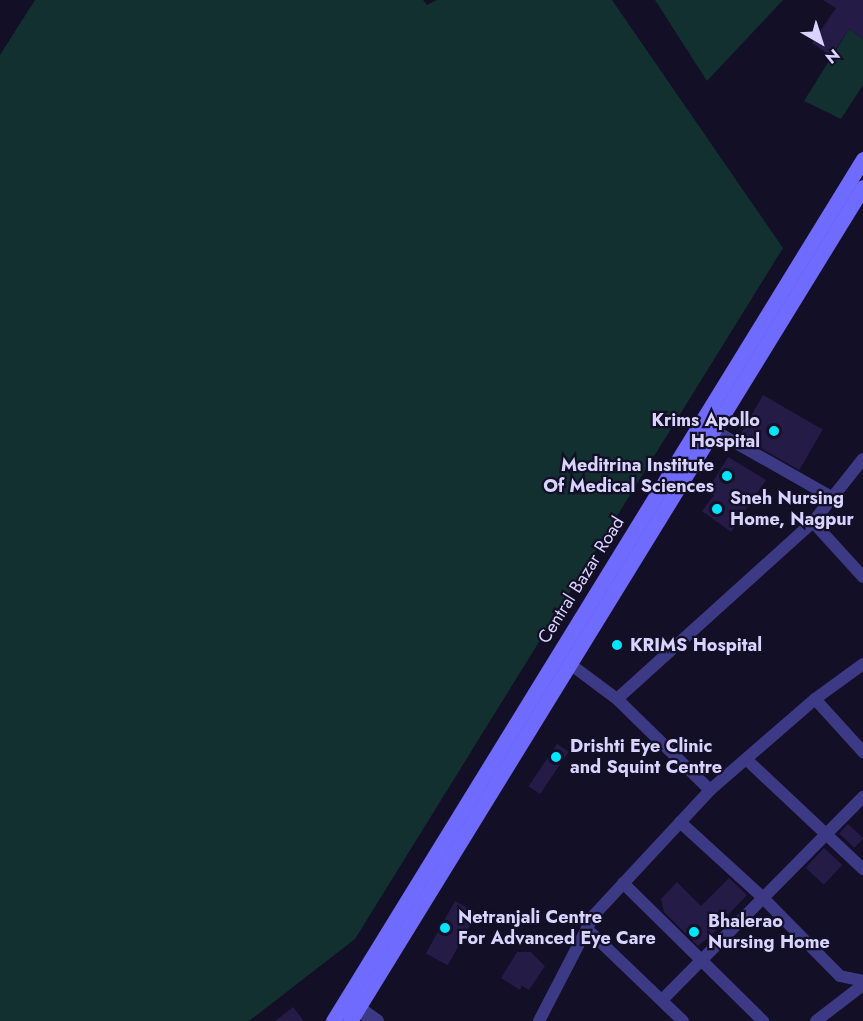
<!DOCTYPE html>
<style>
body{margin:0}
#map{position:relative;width:863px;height:1021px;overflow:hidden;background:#130f26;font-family:Jost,sans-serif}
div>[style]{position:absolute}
.green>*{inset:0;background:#12302f}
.building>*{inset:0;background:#241b47;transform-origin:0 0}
.minor>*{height:12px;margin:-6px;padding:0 6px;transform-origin:6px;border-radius:6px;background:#3d3a85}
.tertiary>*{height:15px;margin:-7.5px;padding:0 7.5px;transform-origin:7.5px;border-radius:7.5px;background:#3d3a85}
.secondary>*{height:15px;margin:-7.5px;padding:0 7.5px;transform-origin:7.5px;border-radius:7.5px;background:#6f6bff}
.dots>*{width:16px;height:16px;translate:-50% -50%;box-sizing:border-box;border:3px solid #130f26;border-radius:50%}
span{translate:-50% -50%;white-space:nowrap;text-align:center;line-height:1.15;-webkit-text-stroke:4.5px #130f26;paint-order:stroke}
.poi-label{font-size:18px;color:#d9d4ff;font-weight:700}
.right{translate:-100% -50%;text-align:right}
.left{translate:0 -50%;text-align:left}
.street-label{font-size:18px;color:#d9d4ff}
.north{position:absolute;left:791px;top:12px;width:60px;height:60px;-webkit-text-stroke:4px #130f26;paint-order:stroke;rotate:141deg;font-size:16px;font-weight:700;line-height:24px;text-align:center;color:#d9d4ff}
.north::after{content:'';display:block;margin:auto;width:21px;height:27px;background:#d9d4ff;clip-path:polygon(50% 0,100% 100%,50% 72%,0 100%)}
</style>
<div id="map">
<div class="green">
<div style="clip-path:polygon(35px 0,423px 0,427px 5px,437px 0,612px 0,783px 248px,355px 939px,249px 1021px,0 1021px,0 55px)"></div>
<div style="clip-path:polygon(655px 0,783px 0,707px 81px)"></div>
<div style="clip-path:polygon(849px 29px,863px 39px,863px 85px,841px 119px,804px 101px)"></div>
</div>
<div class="building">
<div style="clip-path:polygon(823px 0,863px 0,863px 39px,849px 29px,831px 56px,812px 43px,836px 8px)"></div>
<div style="left:763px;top:395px;width:69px;height:47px;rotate:30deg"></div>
<div style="clip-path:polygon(728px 457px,766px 480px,731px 532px,702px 511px,714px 495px,707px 491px)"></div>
<div style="left:557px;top:744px;width:14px;height:51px;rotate:34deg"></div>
<div style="left:848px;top:824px;width:21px;height:13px;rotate:43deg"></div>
<div style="left:824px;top:848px;width:25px;height:27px;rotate:43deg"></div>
<div style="clip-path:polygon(729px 878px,747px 895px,728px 915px,724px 911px,709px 922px,716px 931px,698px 946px,664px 912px,661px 899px,677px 882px,701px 906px)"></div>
<div style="left:455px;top:901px;width:25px;height:60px;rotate:29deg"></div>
<div style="clip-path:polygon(517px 952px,531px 952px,545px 966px,529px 990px,522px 986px,520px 990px,501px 978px)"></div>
<div style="clip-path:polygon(293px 1007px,304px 1021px,275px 1021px)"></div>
</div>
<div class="minor">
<div style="left:713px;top:430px;width:138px;rotate:29.5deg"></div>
<div style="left:813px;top:522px;width:74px;rotate:47.7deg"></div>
<div style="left:570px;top:664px;width:59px;rotate:36.7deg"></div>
<div style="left:617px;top:699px;width:130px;rotate:44.4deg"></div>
<div style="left:617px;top:699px;width:264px;rotate:-42.1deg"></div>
<div style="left:813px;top:522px;width:80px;rotate:-51.6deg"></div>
<div style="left:815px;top:699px;width:72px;rotate:47.8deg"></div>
<div style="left:746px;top:759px;width:161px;rotate:43.2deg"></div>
<div style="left:680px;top:822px;width:111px;rotate:42.4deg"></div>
<div style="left:762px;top:897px;width:111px;rotate:45.4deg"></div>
<div style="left:840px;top:976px;width:24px;rotate:12deg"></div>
<div style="left:623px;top:883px;width:197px;rotate:44.6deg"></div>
<div style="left:587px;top:929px;width:133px;rotate:43.8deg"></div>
<div style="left:662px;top:1000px;width:286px;rotate:-45.3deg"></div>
<div style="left:539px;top:1021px;width:119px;rotate:-62.6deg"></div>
<div style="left:594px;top:915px;width:171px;rotate:-47.1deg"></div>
<div style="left:710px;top:790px;width:139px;rotate:-40.9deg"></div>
<div style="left:815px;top:699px;width:59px;rotate:-36.1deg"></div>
<div style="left:816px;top:1021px;width:59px;rotate:-37.5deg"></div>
</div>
<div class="tertiary">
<div style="left:349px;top:1002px;width:33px;rotate:35deg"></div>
</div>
<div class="secondary">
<div style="left:333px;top:1021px;width:1012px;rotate:-58.41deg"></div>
<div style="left:350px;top:1021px;width:979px;rotate:-58.4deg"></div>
</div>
<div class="dots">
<div style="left:774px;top:431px;background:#00e5ff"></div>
<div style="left:727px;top:476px;background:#00e5ff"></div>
<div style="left:717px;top:509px;background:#00e5ff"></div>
<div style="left:617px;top:645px;background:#00e5ff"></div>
<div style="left:556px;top:757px;background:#00e5ff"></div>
<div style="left:445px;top:928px;background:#00e5ff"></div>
<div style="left:694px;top:932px;background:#00e5ff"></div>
</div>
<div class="poi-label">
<span class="right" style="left:760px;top:431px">Krims Apollo<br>Hospital</span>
<span class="right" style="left:714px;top:476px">Meditrina Institute<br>Of Medical Sciences</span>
<span class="left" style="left:730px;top:509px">Sneh Nursing<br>Home, Nagpur</span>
<span class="left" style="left:630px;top:645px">KRIMS Hospital</span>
<span class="left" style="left:570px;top:757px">Drishti Eye Clinic<br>and Squint Centre</span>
<span class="left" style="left:458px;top:928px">Netranjali Centre<br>For Advanced Eye Care</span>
<span class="left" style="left:708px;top:932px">Bhalerao<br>Nursing Home</span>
</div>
<div class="street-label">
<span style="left:581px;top:580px;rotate:-58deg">Central Bazar Road</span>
</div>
<div class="north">N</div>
</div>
